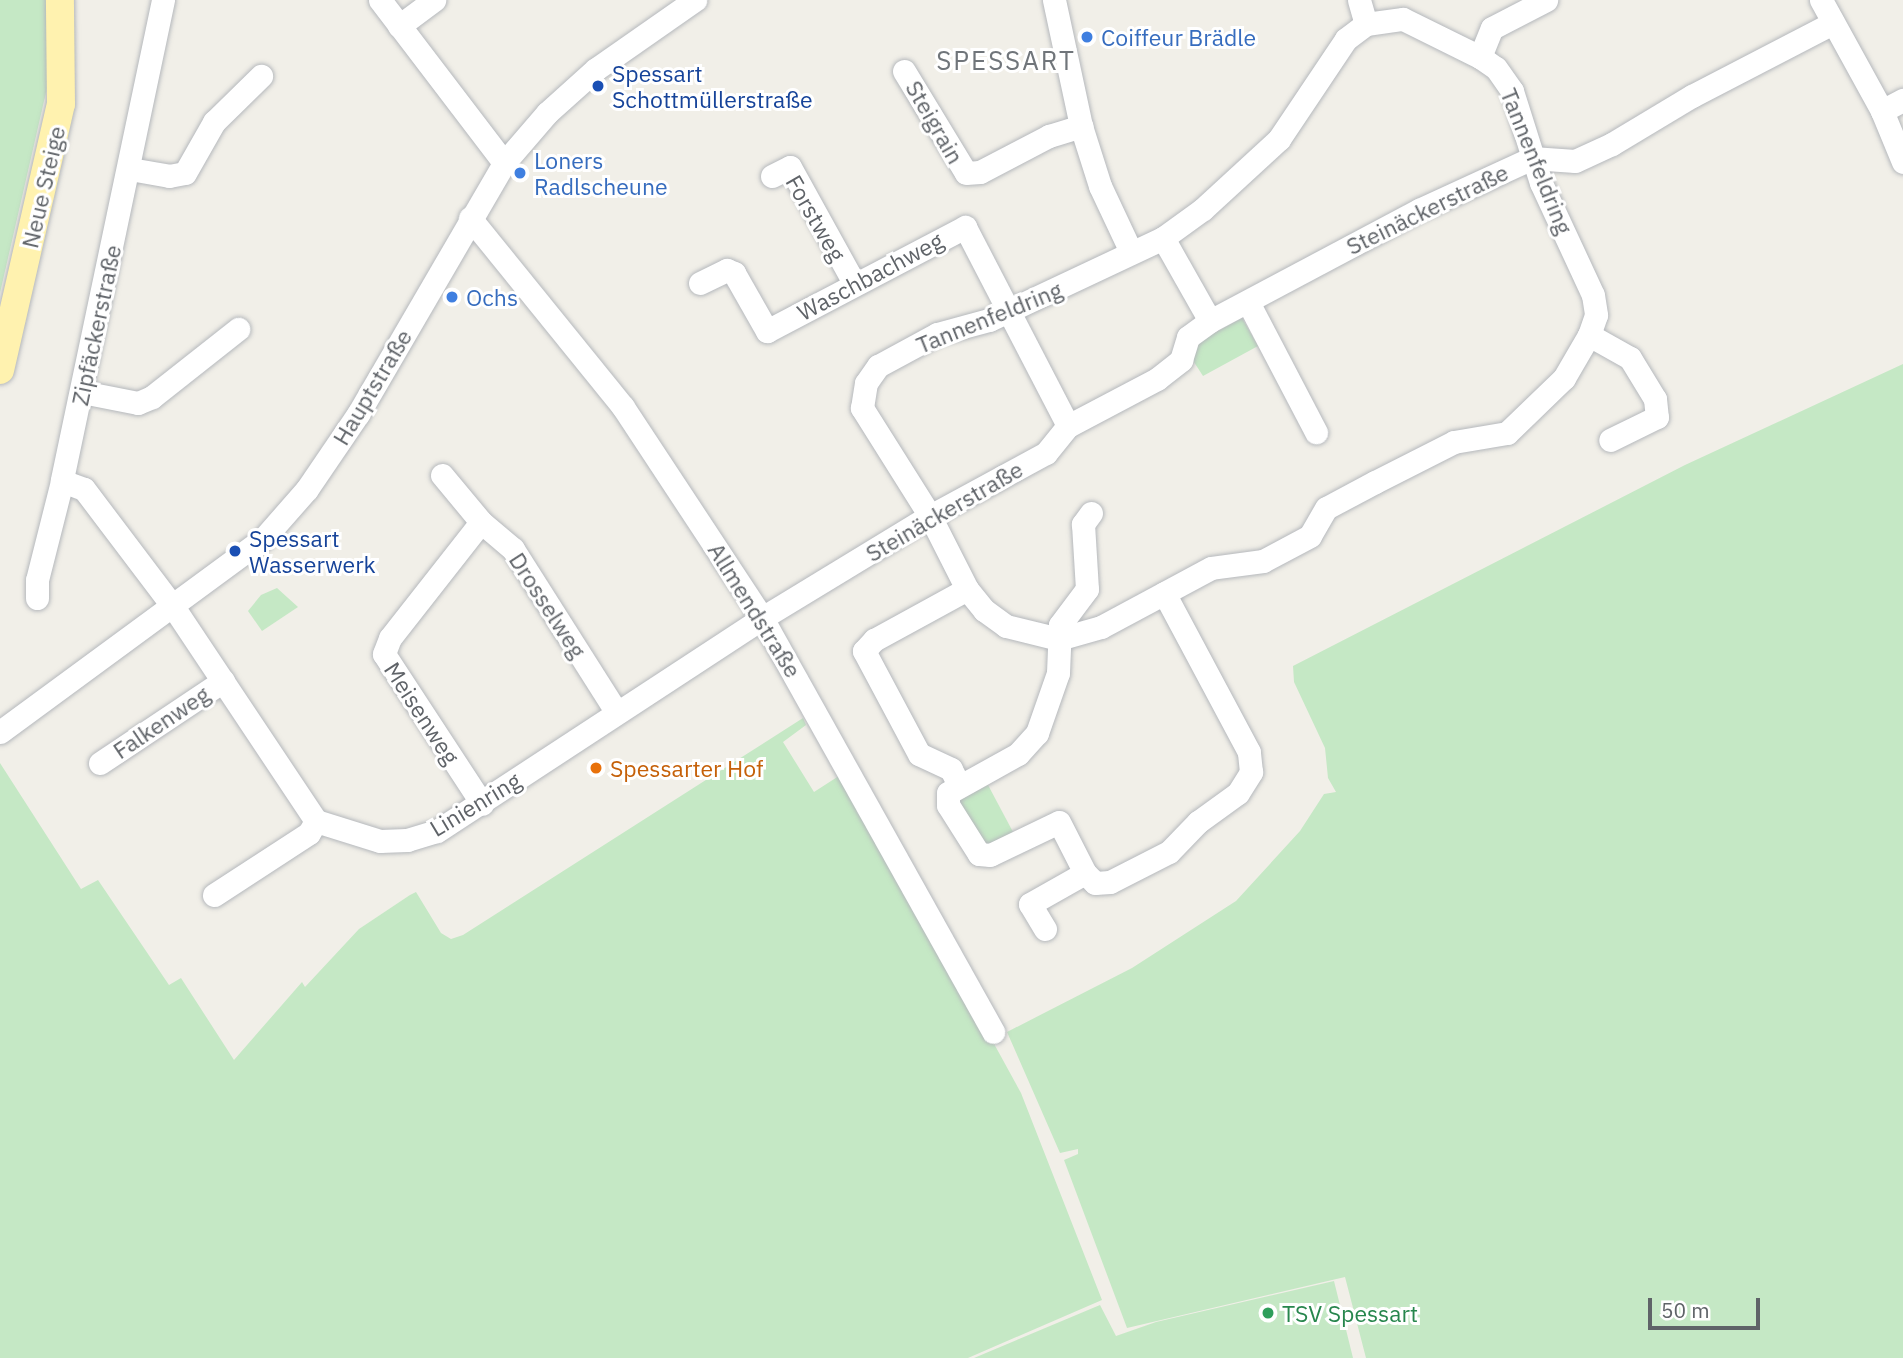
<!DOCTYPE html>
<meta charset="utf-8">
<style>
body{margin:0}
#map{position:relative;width:1903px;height:1358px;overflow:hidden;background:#f1efe8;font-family:"IBM Plex Sans",sans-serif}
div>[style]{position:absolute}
.green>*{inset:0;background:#c5e8c5;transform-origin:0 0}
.roads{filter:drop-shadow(0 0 2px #b5b8bc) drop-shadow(0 0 2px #b5b8bc)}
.minor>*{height:23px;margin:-11.5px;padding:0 11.5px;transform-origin:11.5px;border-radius:11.5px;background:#fff}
.major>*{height:28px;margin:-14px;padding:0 14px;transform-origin:14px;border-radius:14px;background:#fff2af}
.dots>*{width:19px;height:19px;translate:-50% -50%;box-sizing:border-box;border:4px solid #fff;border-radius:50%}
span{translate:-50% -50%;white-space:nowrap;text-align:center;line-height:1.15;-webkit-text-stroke:6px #fff;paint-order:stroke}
.shop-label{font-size:23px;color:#366cbe}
.left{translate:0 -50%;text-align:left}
.transit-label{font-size:23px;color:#164399}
.street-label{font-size:23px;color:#5f6368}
.food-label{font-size:23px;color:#c56008}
.leisure-label{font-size:23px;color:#27864d}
.quarter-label{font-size:26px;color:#70757a;letter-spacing:2px}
.scale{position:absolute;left:1648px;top:1298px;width:112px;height:32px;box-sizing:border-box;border:4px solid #5f6368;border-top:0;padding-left:9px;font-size:21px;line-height:24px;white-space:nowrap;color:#5f6368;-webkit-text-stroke:5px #fff;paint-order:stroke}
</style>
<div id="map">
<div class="green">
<div style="clip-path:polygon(0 0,48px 0,53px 62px,0 293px)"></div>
<div style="clip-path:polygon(1242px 318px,1258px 346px,1203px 376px,1192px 359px,1196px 343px)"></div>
<div style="clip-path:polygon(1903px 364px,1903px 1358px,1366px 1358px,1345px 1277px,1127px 1328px,1064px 1160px,1078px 1154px,1078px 1149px,1060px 1153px,1007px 1032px,1132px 968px,1236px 901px,1300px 831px,1324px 794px,1336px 792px,1328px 778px,1325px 748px,1294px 682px,1293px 666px,1685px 465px)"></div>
<div style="clip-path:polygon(277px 588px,298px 607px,262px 631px,248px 611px,261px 595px)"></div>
<div style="clip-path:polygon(803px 718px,806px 725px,783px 742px,814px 792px,845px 772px,1021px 1093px,1102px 1300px,968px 1358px,0 1358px,0 763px,81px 889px,98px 880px,169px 985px,181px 978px,234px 1060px,302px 982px,305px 987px,359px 929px,410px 895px,416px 892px,441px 933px,451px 939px,463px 935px)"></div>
<div style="left:988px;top:785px;width:55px;height:41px;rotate:62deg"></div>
<div style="clip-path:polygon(1334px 1281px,1353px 1358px,974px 1358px,1100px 1305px,1116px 1336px,1156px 1322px)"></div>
</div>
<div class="roads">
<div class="minor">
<div style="left:163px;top:0;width:491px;rotate:101.9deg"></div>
<div style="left:62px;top:481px;width:23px;rotate:20deg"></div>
<div style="left:84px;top:489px;width:149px;rotate:52.9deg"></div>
<div style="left:174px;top:608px;width:256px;rotate:56.3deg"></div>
<div style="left:316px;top:821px;width:67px;rotate:17.4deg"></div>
<div style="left:380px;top:841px;width:27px;rotate:-2deg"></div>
<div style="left:407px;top:840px;width:31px;rotate:-17deg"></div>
<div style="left:437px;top:831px;width:389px;rotate:-33.2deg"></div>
<div style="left:762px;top:618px;width:197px;rotate:-31.3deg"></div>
<div style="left:930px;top:516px;width:132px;rotate:-28.5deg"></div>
<div style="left:1046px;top:453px;width:35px;rotate:-51deg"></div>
<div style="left:1068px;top:426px;width:101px;rotate:-27.8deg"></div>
<div style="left:1157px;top:379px;width:31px;rotate:-38deg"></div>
<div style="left:1181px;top:360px;width:24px;rotate:-73deg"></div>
<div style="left:1188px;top:337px;width:27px;rotate:-36deg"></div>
<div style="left:1210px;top:321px;width:237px;rotate:-28deg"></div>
<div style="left:1419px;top:210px;width:124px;rotate:-24.7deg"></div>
<div style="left:1532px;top:158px;width:43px;rotate:4deg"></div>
<div style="left:1575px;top:161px;width:41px;rotate:-24.7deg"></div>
<div style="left:1612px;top:144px;width:93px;rotate:-31deg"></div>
<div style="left:1692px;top:96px;width:159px;rotate:-27.4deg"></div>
<div style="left:380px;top:0;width:205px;rotate:52.7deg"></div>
<div style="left:1054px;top:0;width:129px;rotate:77.9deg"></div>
<div style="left:1081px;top:126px;width:63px;rotate:72.4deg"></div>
<div style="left:1100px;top:186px;width:73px;rotate:64.8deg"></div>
<div style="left:1359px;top:0;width:25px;rotate:74deg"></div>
<div style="left:1821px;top:0;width:127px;rotate:61.2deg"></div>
<div style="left:1882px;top:111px;width:55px;rotate:67.6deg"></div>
<div style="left:1403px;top:19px;width:86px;rotate:26.3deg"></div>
<div style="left:1480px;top:57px;width:19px;rotate:35deg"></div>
<div style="left:1496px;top:68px;width:28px;rotate:55deg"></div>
<div style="left:1512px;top:91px;width:96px;rotate:72.5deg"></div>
<div style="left:1541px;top:183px;width:123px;rotate:65.1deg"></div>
<div style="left:1593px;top:295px;width:20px;rotate:81deg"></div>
<div style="left:1596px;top:315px;width:21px;rotate:109deg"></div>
<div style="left:1589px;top:335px;width:50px;rotate:120.2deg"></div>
<div style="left:1564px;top:378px;width:79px;rotate:136deg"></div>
<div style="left:1507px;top:433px;width:54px;rotate:170.4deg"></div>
<div style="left:1454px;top:442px;width:89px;rotate:153.1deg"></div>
<div style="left:1375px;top:482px;width:55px;rotate:152deg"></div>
<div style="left:1326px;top:508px;width:32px;rotate:120deg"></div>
<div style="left:1310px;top:536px;width:53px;rotate:152deg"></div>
<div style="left:1263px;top:561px;width:52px;rotate:172.3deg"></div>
<div style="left:1211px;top:568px;width:125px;rotate:151.8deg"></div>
<div style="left:1101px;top:627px;width:44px;rotate:164.1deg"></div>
<div style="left:1059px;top:639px;width:55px;rotate:-166.2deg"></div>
<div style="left:1006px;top:626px;width:27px;rotate:-144deg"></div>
<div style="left:984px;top:610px;width:27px;rotate:-129deg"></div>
<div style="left:967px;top:589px;width:82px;rotate:-116.9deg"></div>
<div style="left:930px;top:516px;width:128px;rotate:-122.2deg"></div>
<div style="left:862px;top:408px;width:25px;rotate:-81deg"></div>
<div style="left:866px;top:383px;width:21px;rotate:-55deg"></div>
<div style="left:878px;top:366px;width:67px;rotate:-28.5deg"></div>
<div style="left:937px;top:334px;width:54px;rotate:-15.1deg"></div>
<div style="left:989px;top:320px;width:192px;rotate:-25.2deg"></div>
<div style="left:1163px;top:238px;width:49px;rotate:-35.9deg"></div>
<div style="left:1203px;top:209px;width:103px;rotate:-42.6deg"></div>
<div style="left:1279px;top:139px;width:120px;rotate:-56.2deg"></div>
<div style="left:1346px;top:39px;width:25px;rotate:-37deg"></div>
<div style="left:1366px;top:24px;width:37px;rotate:-8deg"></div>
<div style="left:399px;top:26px;width:44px;rotate:-36.6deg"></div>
<div style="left:1480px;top:57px;width:31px;rotate:-68deg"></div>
<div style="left:1492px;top:28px;width:61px;rotate:-27.4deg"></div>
<div style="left:904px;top:71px;width:119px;rotate:58.7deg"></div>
<div style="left:966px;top:173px;width:14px;rotate:-4deg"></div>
<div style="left:980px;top:172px;width:78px;rotate:-27.6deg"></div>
<div style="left:1049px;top:136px;width:34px;rotate:-17deg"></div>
<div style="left:1882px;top:111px;width:24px;rotate:-28deg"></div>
<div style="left:130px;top:169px;width:40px;rotate:10deg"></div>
<div style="left:169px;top:176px;width:16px;rotate:-11deg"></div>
<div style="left:185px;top:173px;width:59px;rotate:-60.4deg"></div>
<div style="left:214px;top:122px;width:66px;rotate:-44.4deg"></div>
<div style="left:772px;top:176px;width:20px;rotate:-27deg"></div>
<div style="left:790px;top:167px;width:132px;rotate:61.1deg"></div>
<div style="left:470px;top:218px;width:243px;rotate:51deg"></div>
<div style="left:623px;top:407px;width:253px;rotate:56.6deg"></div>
<div style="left:762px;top:618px;width:474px;rotate:60.8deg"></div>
<div style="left:1163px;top:238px;width:95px;rotate:60.5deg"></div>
<div style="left:700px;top:283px;width:30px;rotate:-26deg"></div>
<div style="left:727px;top:270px;width:8px;rotate:23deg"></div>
<div style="left:734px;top:273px;width:67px;rotate:60.4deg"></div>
<div style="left:767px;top:331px;width:224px;rotate:-27.7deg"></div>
<div style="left:965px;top:227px;width:224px;rotate:62.6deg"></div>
<div style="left:1248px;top:302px;width:147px;rotate:62.4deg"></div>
<div style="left:1589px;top:335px;width:47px;rotate:29.3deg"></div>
<div style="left:1630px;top:358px;width:48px;rotate:58.6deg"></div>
<div style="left:1655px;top:399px;width:18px;rotate:84deg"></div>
<div style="left:1657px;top:417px;width:52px;rotate:153.9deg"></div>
<div style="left:82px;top:392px;width:57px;rotate:11.1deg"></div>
<div style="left:138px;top:403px;width:15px;rotate:-23deg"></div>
<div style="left:152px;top:397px;width:110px;rotate:-38.3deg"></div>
<div style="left:442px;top:475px;width:61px;rotate:50.3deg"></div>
<div style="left:481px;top:522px;width:42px;rotate:40.2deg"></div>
<div style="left:513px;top:549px;width:192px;rotate:57.6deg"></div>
<div style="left:1091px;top:513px;width:14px;rotate:126deg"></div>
<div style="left:1083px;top:524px;width:65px;rotate:86.5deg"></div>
<div style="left:1087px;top:589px;width:45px;rotate:126.9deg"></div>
<div style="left:1060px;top:625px;width:48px;rotate:92.4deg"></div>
<div style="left:1058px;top:673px;width:64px;rotate:109.3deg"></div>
<div style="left:1037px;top:733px;width:28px;rotate:132deg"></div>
<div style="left:1018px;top:754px;width:80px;rotate:150.9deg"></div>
<div style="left:948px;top:793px;width:12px;rotate:90deg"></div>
<div style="left:948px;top:805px;width:58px;rotate:57.7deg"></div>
<div style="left:979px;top:854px;width:11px;rotate:5deg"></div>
<div style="left:990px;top:855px;width:76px;rotate:-25.6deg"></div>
<div style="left:1059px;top:822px;width:57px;rotate:63deg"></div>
<div style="left:1085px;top:873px;width:14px;rotate:45deg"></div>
<div style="left:1095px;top:883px;width:15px;rotate:-4deg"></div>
<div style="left:1110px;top:882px;width:66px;rotate:-27deg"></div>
<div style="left:1169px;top:852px;width:42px;rotate:-46deg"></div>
<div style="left:1198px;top:822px;width:49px;rotate:-35.9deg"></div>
<div style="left:1238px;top:793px;width:25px;rotate:-58deg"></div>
<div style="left:1251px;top:772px;width:20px;rotate:-96deg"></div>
<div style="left:1249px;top:752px;width:180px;rotate:-118.1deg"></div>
<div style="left:481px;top:522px;width:147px;rotate:128.1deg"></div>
<div style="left:390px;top:638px;width:17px;rotate:111deg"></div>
<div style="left:384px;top:654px;width:179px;rotate:56.8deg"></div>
<div style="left:37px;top:598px;width:18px;rotate:-90deg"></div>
<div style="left:37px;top:580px;width:102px;rotate:-75.8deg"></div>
<div style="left:0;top:732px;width:328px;rotate:-36.3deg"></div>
<div style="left:264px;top:538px;width:65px;rotate:-48.7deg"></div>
<div style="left:307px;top:489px;width:91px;rotate:-55.8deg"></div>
<div style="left:358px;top:414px;width:290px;rotate:-59.8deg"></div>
<div style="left:504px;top:163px;width:66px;rotate:-49.3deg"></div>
<div style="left:547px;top:113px;width:66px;rotate:-41.9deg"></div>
<div style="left:596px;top:69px;width:121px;rotate:-34.9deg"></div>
<div style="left:100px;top:763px;width:148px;rotate:-33.7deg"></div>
<div style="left:959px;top:785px;width:18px;rotate:-117deg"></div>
<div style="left:951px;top:769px;width:35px;rotate:-155deg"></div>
<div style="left:919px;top:754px;width:117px;rotate:-118.1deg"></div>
<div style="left:864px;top:651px;width:15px;rotate:-48deg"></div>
<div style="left:874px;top:640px;width:106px;rotate:-28.7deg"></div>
<div style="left:214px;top:895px;width:113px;rotate:-33.1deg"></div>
<div style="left:309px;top:833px;width:14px;rotate:-60deg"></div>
<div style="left:1045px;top:929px;width:29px;rotate:-121deg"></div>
<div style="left:1030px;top:904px;width:63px;rotate:-29.4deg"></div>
</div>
<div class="major">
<div style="left:0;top:370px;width:273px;rotate:-77.1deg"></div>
<div style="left:61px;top:104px;width:104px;rotate:-90.6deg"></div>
</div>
</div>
<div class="dots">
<div style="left:1087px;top:37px;background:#3f7fe0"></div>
<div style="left:598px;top:86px;background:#1a4fb4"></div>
<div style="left:520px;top:173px;background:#3f7fe0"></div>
<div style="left:452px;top:297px;background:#3f7fe0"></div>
<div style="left:235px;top:551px;background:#1a4fb4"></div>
<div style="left:596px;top:768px;background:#e8710a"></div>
<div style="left:1268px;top:1313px;background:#2e9e5b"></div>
</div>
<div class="shop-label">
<span class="left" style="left:1101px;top:37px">Coiffeur Brädle</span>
<span class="left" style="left:534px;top:173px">Loners<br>Radlscheune</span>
<span class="left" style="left:466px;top:297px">Ochs</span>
</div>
<div class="transit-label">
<span class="left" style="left:612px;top:86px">Spessart<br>Schottmüllerstraße</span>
<span class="left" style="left:249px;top:551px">Spessart<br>Wasserwerk</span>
</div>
<div class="street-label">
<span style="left:935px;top:122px;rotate:60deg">Steigrain</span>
<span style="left:1537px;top:161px;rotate:68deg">Tannenfeldring</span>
<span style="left:43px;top:187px;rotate:-77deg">Neue Steige</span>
<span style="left:1427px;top:209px;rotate:-26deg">Steinäckerstraße</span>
<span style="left:816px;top:218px;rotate:60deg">Forstweg</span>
<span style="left:870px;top:276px;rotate:-28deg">Waschbachweg</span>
<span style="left:989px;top:317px;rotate:-22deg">Tannenfeldring</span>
<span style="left:96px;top:325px;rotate:-78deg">Zipfäckerstraße</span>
<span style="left:372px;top:387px;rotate:-59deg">Hauptstraße</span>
<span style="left:944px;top:511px;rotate:-30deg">Steinäckerstraße</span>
<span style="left:548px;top:605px;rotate:57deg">Drosselweg</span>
<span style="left:755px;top:610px;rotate:58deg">Allmendstraße</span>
<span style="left:422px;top:713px;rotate:57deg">Meisenweg</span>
<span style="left:161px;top:722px;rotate:-34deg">Falkenweg</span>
<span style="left:475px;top:804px;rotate:-31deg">Linienring</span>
</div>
<div class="food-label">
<span class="left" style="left:610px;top:768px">Spessarter Hof</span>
</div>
<div class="leisure-label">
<span class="left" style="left:1282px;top:1313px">TSV Spessart</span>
</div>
<div class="quarter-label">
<span style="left:1006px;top:61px">SPESSART</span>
</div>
<div class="scale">50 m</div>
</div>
